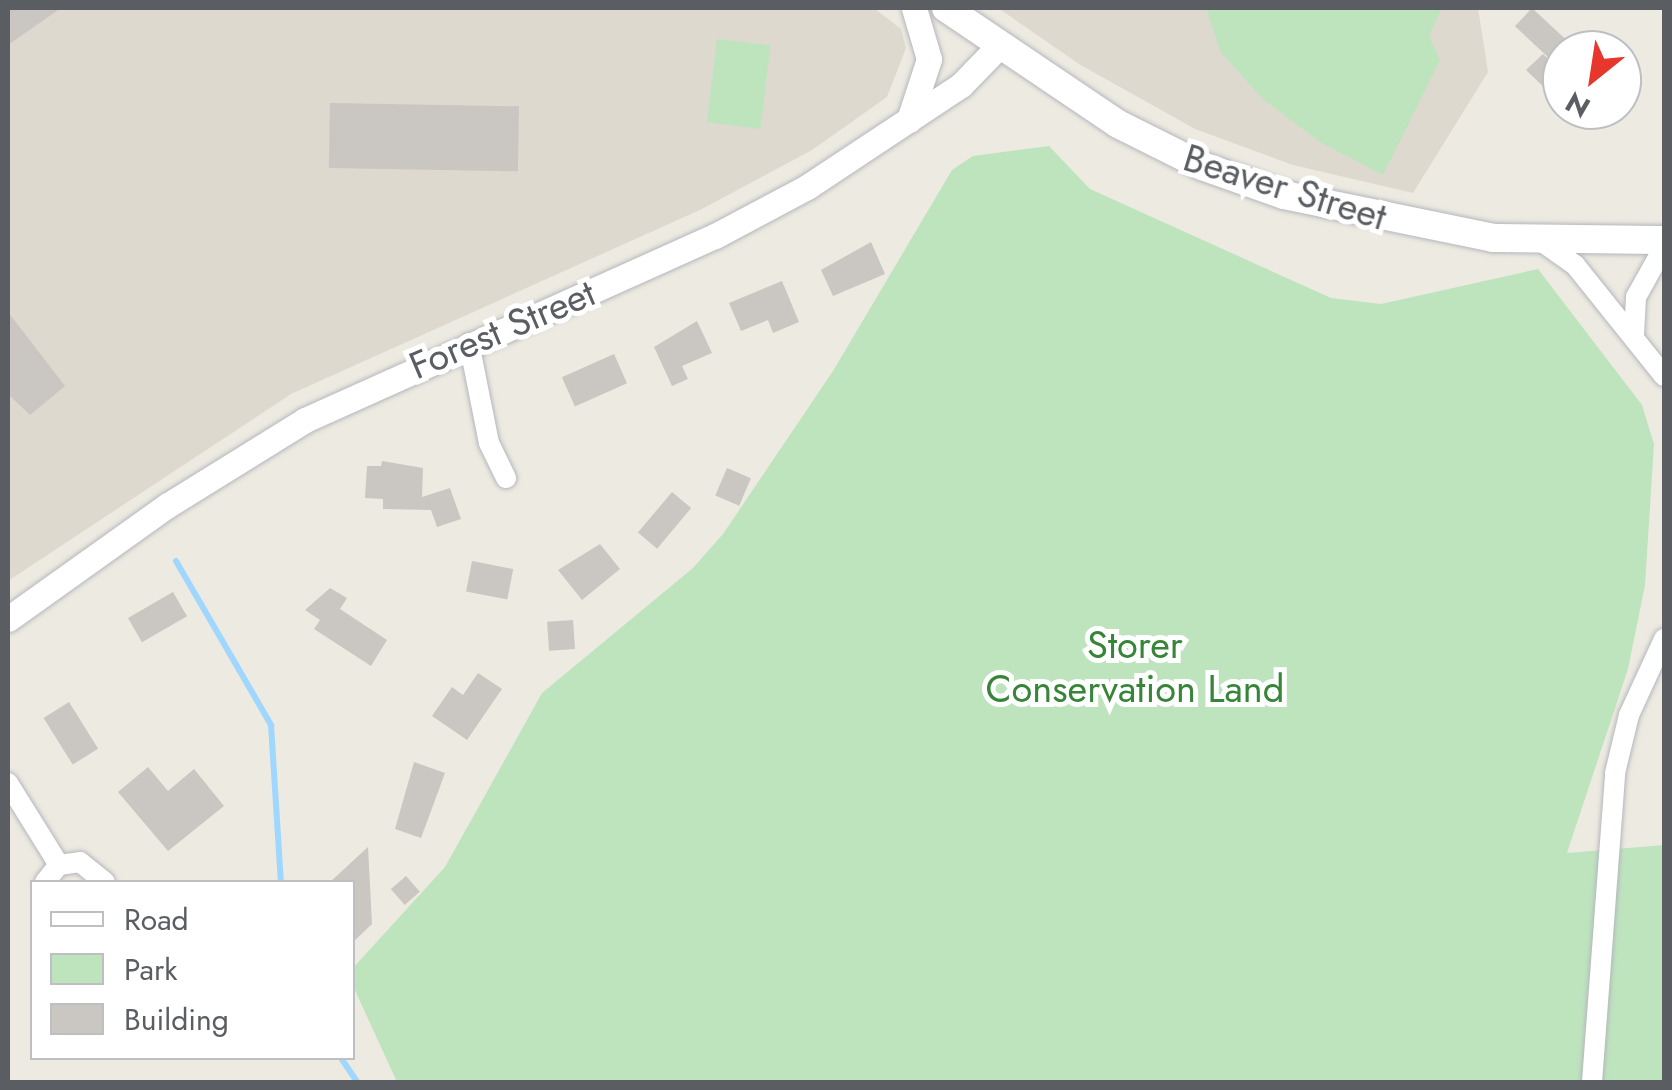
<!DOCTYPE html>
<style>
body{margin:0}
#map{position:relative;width:1672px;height:1090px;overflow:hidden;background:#edeae1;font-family:Jost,sans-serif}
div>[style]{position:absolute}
.education>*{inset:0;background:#ddd9cf}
.green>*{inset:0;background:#bee4be;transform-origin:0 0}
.stream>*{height:6px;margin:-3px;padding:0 3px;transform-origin:3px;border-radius:3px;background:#a0d7fe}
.building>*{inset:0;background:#cac6c1;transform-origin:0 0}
.roads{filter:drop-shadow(0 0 2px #b4b7bc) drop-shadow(0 0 2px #b4b7bc)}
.minor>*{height:20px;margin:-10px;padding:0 10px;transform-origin:10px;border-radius:10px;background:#fff}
.tertiary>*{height:25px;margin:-12.5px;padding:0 12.5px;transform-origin:12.5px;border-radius:12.5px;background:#fff}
.secondary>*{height:28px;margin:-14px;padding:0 14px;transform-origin:14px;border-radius:14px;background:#fff}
span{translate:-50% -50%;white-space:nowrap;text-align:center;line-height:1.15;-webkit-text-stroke:10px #fff;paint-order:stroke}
.street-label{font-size:38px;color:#5a5e62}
.park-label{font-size:38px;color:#368538}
.frame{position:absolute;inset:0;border:10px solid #5a5e62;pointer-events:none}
.legend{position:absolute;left:30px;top:880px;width:325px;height:180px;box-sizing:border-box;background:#fff;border:2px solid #bdbfc0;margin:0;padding:12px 18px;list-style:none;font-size:30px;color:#5a5e62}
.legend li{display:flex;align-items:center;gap:20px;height:50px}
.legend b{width:50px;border:2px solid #bdbfc0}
.north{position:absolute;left:1542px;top:30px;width:100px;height:100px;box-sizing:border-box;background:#fff;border:2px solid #bdbfc0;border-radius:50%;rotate:210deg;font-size:28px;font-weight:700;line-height:40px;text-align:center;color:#5a5e62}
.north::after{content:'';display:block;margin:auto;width:35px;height:45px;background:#e7372d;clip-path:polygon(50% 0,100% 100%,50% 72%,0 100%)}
</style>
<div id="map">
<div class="education">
<div style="clip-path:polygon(8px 8px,874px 8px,901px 29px,906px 48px,887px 97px,812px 150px,702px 209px,291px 394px,8px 581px)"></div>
<div style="clip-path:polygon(998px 8px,1478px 8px,1488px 72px,1413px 193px,1293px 165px,1195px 129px,1079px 64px)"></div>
</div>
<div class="green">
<div style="clip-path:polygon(1206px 8px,1442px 8px,1429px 36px,1440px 60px,1383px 175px,1320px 142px,1264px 100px,1221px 53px)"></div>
<div style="left:717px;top:39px;width:54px;height:84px;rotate:7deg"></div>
<div style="clip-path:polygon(1049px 146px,1090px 189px,1331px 298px,1381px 304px,1538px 269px,1642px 405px,1654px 444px,1645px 585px,1628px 669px,1567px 853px,1664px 845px,1664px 1082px,397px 1082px,353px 986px,352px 969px,445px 867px,542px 693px,693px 568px,723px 534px,833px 371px,952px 170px,973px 156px)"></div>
</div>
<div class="stream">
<div style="left:176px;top:561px;width:190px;rotate:59.9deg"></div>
<div style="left:271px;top:725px;width:157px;rotate:86.4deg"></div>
<div style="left:341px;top:1058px;width:29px;rotate:56deg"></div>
</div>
<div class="building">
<div style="clip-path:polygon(8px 8px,61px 8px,8px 45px)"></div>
<div style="left:1532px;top:8px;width:51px;height:25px;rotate:43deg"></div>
<div style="clip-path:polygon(1543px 54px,1562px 72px,1549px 92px,1526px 70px)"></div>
<div style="left:330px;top:103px;width:189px;height:65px;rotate:1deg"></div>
<div style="clip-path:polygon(871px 242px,885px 274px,833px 296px,821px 270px)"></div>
<div style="clip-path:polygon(782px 281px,799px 322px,773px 333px,768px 320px,741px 331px,729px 303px)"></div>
<div style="clip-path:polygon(8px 312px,65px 386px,30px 415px,8px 394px)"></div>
<div style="clip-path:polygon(697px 321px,712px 353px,682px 366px,688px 379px,672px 386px,654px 347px)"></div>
<div style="left:614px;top:354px;width:32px;height:57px;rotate:66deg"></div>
<div style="clip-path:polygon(382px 461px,423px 468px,422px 497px,450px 488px,461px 519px,437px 527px,431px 510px,383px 509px,383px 499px,365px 498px,367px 466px,381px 466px)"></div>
<div style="left:727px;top:468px;width:26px;height:30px;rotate:23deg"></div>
<div style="left:672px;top:492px;width:25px;height:53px;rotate:40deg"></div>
<div style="clip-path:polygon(600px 544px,620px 569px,582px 600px,558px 570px)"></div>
<div style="left:472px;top:561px;width:42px;height:31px;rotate:11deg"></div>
<div style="clip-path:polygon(330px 588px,347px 598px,340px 609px,387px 640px,371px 666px,314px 629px,320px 620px,305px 610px)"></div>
<div style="left:173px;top:592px;width:28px;height:52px;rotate:60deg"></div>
<div style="left:573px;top:620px;width:29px;height:26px;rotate:86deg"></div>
<div style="clip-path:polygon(478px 673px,502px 689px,467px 740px,432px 716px,452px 687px,463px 695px)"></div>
<div style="left:69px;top:702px;width:55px;height:30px;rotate:58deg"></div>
<div style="clip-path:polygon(414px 762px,445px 773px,421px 838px,395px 829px)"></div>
<div style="clip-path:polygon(148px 767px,168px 791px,194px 769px,224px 806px,168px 851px,118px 792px)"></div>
<div style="clip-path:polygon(368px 847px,372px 924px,352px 943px,352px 882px,330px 882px)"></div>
<div style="left:406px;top:876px;width:21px;height:20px;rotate:49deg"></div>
</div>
<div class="roads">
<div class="minor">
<div style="left:1541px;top:241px;width:42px;rotate:35.2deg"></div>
<div style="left:1575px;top:265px;width:142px;rotate:51.3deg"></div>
<div style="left:1634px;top:335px;width:38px;rotate:-87deg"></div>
<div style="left:1636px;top:297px;width:57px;rotate:-60.8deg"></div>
<div style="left:469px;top:343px;width:102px;rotate:78.7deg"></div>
<div style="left:489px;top:443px;width:39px;rotate:64deg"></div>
<div style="left:8px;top:783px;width:97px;rotate:58.1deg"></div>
<div style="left:45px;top:882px;width:22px;rotate:-51deg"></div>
<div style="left:59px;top:865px;width:21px;rotate:-8deg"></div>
<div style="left:80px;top:862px;width:32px;rotate:39deg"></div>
<div style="left:1592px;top:1082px;width:310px;rotate:-85.7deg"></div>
<div style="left:1615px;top:773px;width:60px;rotate:-76.4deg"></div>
<div style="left:1629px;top:715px;width:84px;rotate:-65.3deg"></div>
</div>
<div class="tertiary">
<div style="left:909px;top:120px;width:64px;rotate:-71.8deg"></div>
<div style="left:929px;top:59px;width:53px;rotate:-106.4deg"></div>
<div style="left:8px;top:619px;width:196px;rotate:-35.5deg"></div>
<div style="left:168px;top:505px;width:161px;rotate:-31.8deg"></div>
<div style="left:305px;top:420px;width:449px;rotate:-24.2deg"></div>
<div style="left:715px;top:236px;width:104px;rotate:-28deg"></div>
<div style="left:807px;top:187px;width:185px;rotate:-33.5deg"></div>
<div style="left:961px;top:85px;width:54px;rotate:-45.7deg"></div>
</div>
<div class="secondary">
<div style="left:946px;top:8px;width:207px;rotate:34deg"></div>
<div style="left:1118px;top:124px;width:94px;rotate:26.6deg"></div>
<div style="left:1202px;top:166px;width:87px;rotate:19.5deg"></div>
<div style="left:1284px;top:195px;width:213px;rotate:11.6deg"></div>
<div style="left:1493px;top:238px;width:171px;rotate:0.7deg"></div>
</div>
</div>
<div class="street-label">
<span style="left:1285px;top:187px;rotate:17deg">Beaver Street</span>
<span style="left:502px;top:329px;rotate:-23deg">Forest Street</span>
</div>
<div class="park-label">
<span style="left:1135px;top:667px">Storer<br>Conservation Land</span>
</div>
<div class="frame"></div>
<ul class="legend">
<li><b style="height:12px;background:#fff"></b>Road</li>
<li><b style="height:28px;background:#bee4be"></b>Park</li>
<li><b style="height:28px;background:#cac6c1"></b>Building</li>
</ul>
<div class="north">N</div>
</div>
